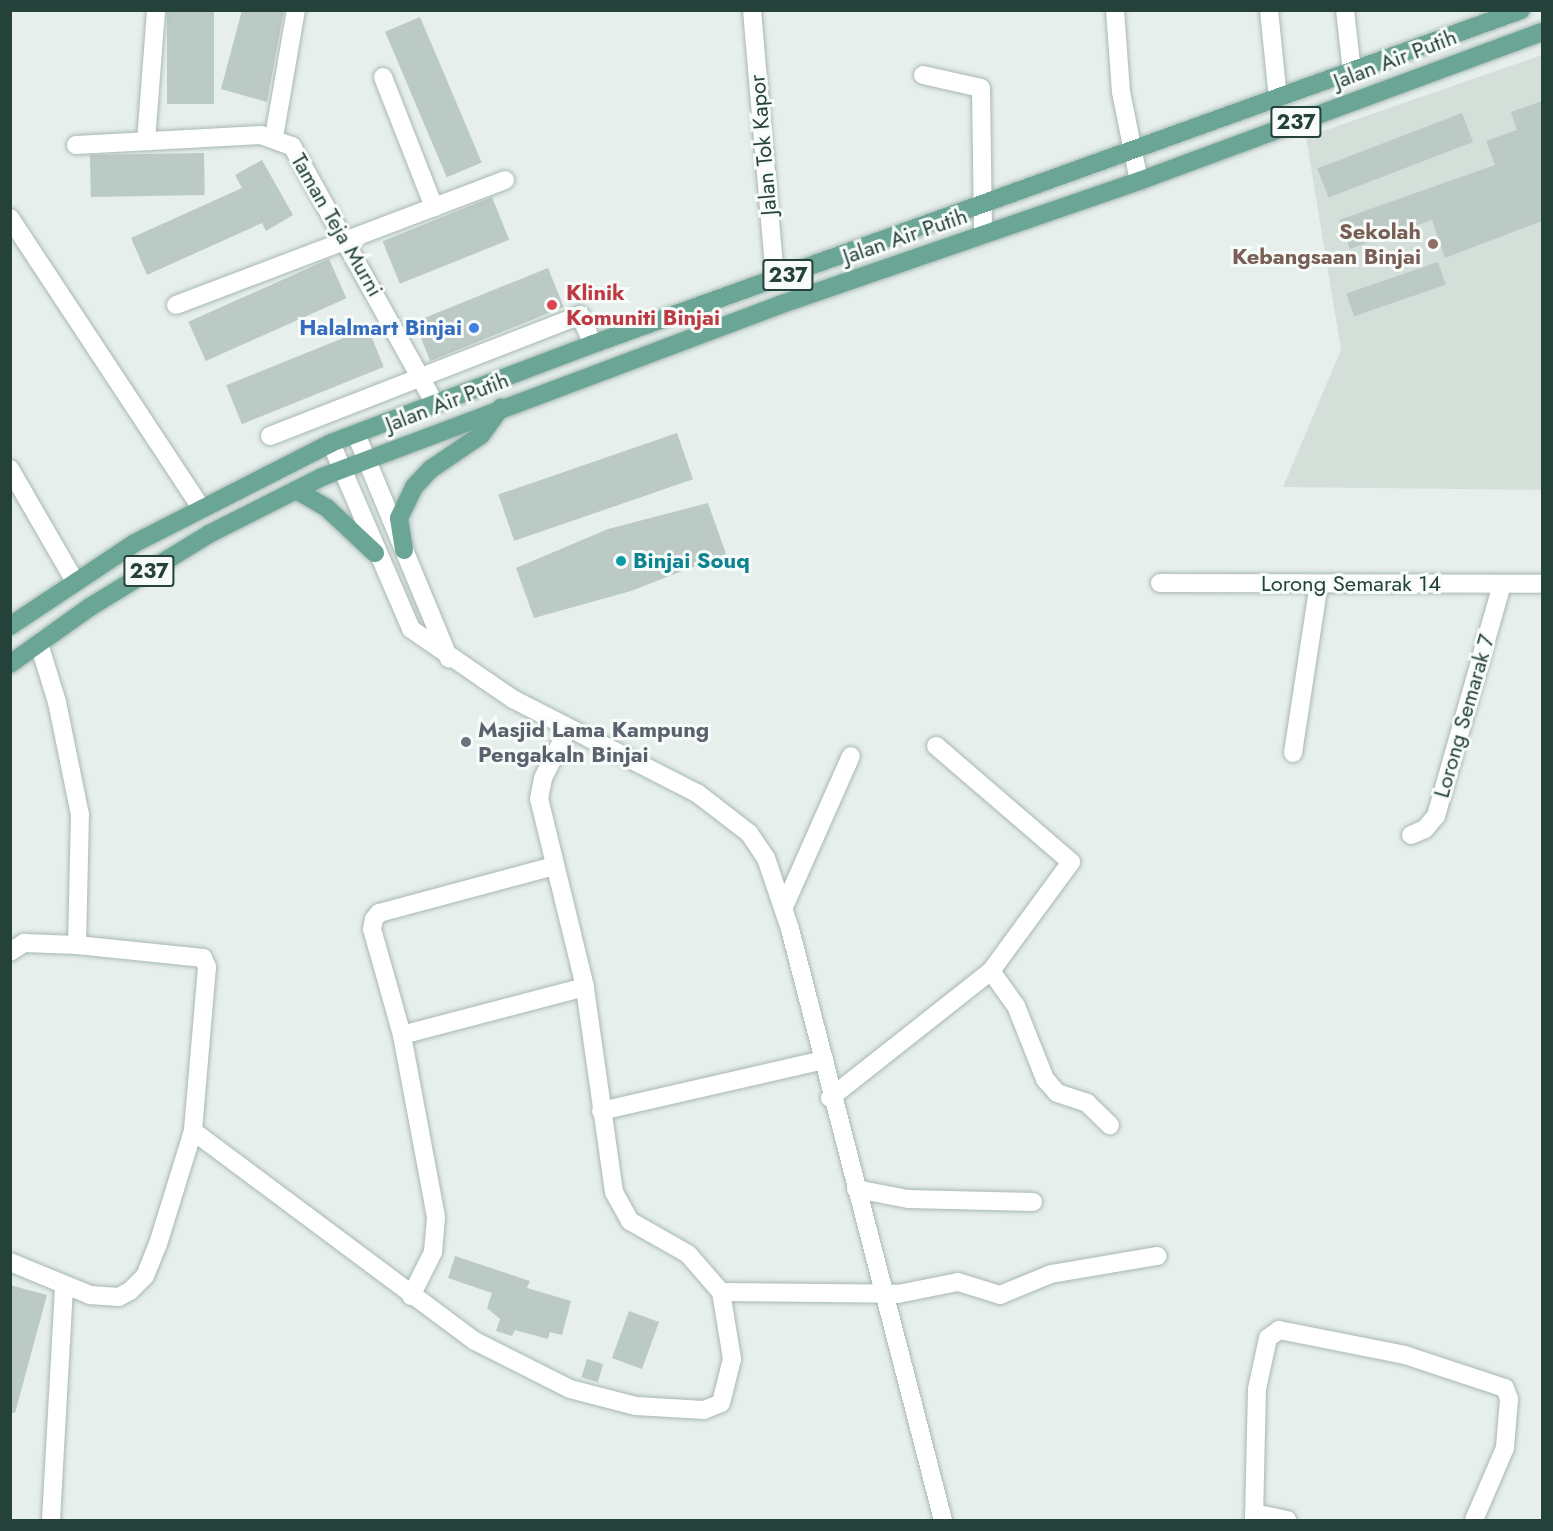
<!DOCTYPE html>
<style>
body{margin:0}
#map{position:relative;width:1553px;height:1531px;overflow:hidden;background:#e6efeb;font-family:Jost,sans-serif}
div>[style]{position:absolute}
.built>*{inset:0;background:#d4dfda}
.building>*{inset:0;background:#bbcac4;transform-origin:0 0}
.roads{filter:drop-shadow(0 0 2px #a8b8b2) drop-shadow(0 0 2px #a8b8b2)}
.street>*{height:18px;margin:-9px;padding:0 9px;transform-origin:9px;border-radius:9px;background:#fff}
.secondary>*{height:18px;margin:-9px;padding:0 9px;transform-origin:9px;border-radius:9px;background:#fff}
.primary>*{height:18px;margin:-9px;padding:0 9px;transform-origin:9px;border-radius:9px;background:#6aa596}
.dots>*{width:16px;height:16px;translate:-50% -50%;box-sizing:border-box;border:3px solid #f7fbf9;border-radius:50%}
span{translate:-50% -50%;white-space:nowrap;text-align:center;line-height:1.15;-webkit-text-stroke:6px #f7fbf9;paint-order:stroke}
.shield-label span{padding:2px 4px;background:#f7fbf9;border:2px solid;border-radius:4px;-webkit-text-stroke-width:0}
.shield-label{font-size:21px;color:#24423a;font-weight:700}
.street-label{font-size:22px;color:#24423a}
.education-label{font-size:22px;color:#785e54;font-weight:700}
.right{translate:-100% -50%;text-align:right}
.health-label{font-size:22px;color:#be3a42;font-weight:700}
.left{translate:0 -50%;text-align:left}
.shop-label{font-size:22px;color:#366cbe;font-weight:700}
.culture-label{font-size:22px;color:#0d838f;font-weight:700}
.worship-label{font-size:22px;color:#5b616d;font-weight:700}
.frame{position:absolute;inset:0;border:12px solid #24423a;pointer-events:none}
</style>
<div id="map">
<div class="built">
<div style="clip-path:polygon(1542px 55px,1542px 490px,1283px 487px,1341px 350px,1306px 137px)"></div>
</div>
<div class="building">
<div style="left:167px;top:10px;width:47px;height:94px"></div>
<div style="clip-path:polygon(242px 10px,284px 10px,267px 102px,221px 89px)"></div>
<div style="left:420px;top:17px;width:158px;height:38px;rotate:67deg"></div>
<div style="clip-path:polygon(1542px 101px,1542px 221px,1445px 258px,1432px 220px,1350px 249px,1339px 220px,1495px 165px,1486px 141px,1517px 130px,1511px 112px)"></div>
<div style="left:1462px;top:113px;width:31px;height:155px;rotate:69deg"></div>
<div style="left:204px;top:153px;width:42px;height:114px;rotate:89deg"></div>
<div style="clip-path:polygon(262px 160px,293px 215px,266px 231px,262px 223px,147px 275px,131px 238px,242px 188px,235px 175px)"></div>
<div style="left:492px;top:197px;width:46px;height:118px;rotate:68deg"></div>
<div style="left:329px;top:259px;width:43px;height:154px;rotate:66deg"></div>
<div style="left:1438px;top:262px;width:24px;height:97px;rotate:71deg"></div>
<div style="left:548px;top:268px;width:42px;height:144px;rotate:68deg"></div>
<div style="left:368px;top:328px;width:42px;height:153px;rotate:68deg"></div>
<div style="left:677px;top:433px;width:49px;height:189px;rotate:71deg"></div>
<div style="clip-path:polygon(708px 503px,726px 554px,631px 591px,534px 618px,516px 568px,608px 529px)"></div>
<div style="clip-path:polygon(455px 1256px,530px 1281px,527px 1288px,571px 1301px,562px 1335px,550px 1332px,548px 1339px,515px 1330px,512px 1336px,496px 1331px,500px 1319px,487px 1308px,492px 1293px,448px 1278px)"></div>
<div style="clip-path:polygon(10px 1285px,47px 1295px,15px 1413px,10px 1412px)"></div>
<div style="left:629px;top:1311px;width:32px;height:50px;rotate:20deg"></div>
<div style="left:587px;top:1359px;width:17px;height:19px;rotate:17deg"></div>
</div>
<div class="roads">
<div class="street">
<div style="left:752px;top:10px;width:270px;rotate:85.1deg"></div>
<div style="left:1115px;top:10px;width:82px;rotate:85.8deg"></div>
<div style="left:1121px;top:92px;width:91px;rotate:78.6deg"></div>
<div style="left:1269px;top:10px;width:88px;rotate:84.2deg"></div>
<div style="left:1345px;top:10px;width:62px;rotate:83.6deg"></div>
<div style="left:923px;top:75px;width:59px;rotate:12.6deg"></div>
<div style="left:981px;top:88px;width:147px;rotate:89.2deg"></div>
<div style="left:383px;top:77px;width:140px;rotate:68.6deg"></div>
<div style="left:274px;top:137px;width:129px;rotate:-80.2deg"></div>
<div style="left:146px;top:141px;width:131px;rotate:-85.6deg"></div>
<div style="left:76px;top:145px;width:185px;rotate:-3.1deg"></div>
<div style="left:261px;top:135px;width:33px;rotate:20deg"></div>
<div style="left:292px;top:146px;width:293px;rotate:61deg"></div>
<div style="left:10px;top:218px;width:345px;rotate:56.6deg"></div>
<div style="left:176px;top:305px;width:352px;rotate:-20.8deg"></div>
<div style="left:270px;top:436px;width:333px;rotate:-21.3deg"></div>
<div style="left:580px;top:315px;width:32px;rotate:66deg"></div>
<div style="left:10px;top:469px;width:128px;rotate:60deg"></div>
<div style="left:1160px;top:583px;width:382px;rotate:0.1deg"></div>
<div style="left:1293px;top:753px;width:171px;rotate:-81.3deg"></div>
<div style="left:1411px;top:835px;width:15px;rotate:-23deg"></div>
<div style="left:1425px;top:829px;width:17px;rotate:-50deg"></div>
<div style="left:1436px;top:816px;width:241px;rotate:-74.1deg"></div>
<div style="left:784px;top:907px;width:165px;rotate:-66.1deg"></div>
<div style="left:77px;top:945px;width:127px;rotate:5.9deg"></div>
<div style="left:203px;top:958px;width:10px;rotate:66deg"></div>
<div style="left:207px;top:967px;width:165px;rotate:94.9deg"></div>
<div style="left:10px;top:952px;width:17px;rotate:-33deg"></div>
<div style="left:24px;top:943px;width:53px;rotate:2.2deg"></div>
<div style="left:77px;top:945px;width:130px;rotate:-88.7deg"></div>
<div style="left:80px;top:815px;width:115px;rotate:-101.5deg"></div>
<div style="left:57px;top:702px;width:61px;rotate:-107.2deg"></div>
<div style="left:991px;top:971px;width:43px;rotate:54.5deg"></div>
<div style="left:1016px;top:1006px;width:79px;rotate:68.3deg"></div>
<div style="left:1045px;top:1079px;width:18px;rotate:49deg"></div>
<div style="left:1057px;top:1093px;width:32px;rotate:18deg"></div>
<div style="left:1087px;top:1103px;width:32px;rotate:44deg"></div>
<div style="left:402px;top:1035px;width:189px;rotate:-14.7deg"></div>
<div style="left:830px;top:1098px;width:205px;rotate:-38.3deg"></div>
<div style="left:991px;top:971px;width:135px;rotate:-53.7deg"></div>
<div style="left:1071px;top:862px;width:178px;rotate:-139.3deg"></div>
<div style="left:601px;top:1111px;width:229px;rotate:-12.9deg"></div>
<div style="left:856px;top:1189px;width:53px;rotate:10.9deg"></div>
<div style="left:908px;top:1199px;width:125px;rotate:1.4deg"></div>
<div style="left:10px;top:1262px;width:87px;rotate:22.4deg"></div>
<div style="left:90px;top:1295px;width:29px;rotate:4deg"></div>
<div style="left:119px;top:1297px;width:13px;rotate:-29deg"></div>
<div style="left:130px;top:1291px;width:21px;rotate:-45deg"></div>
<div style="left:145px;top:1276px;width:35px;rotate:-68deg"></div>
<div style="left:158px;top:1244px;width:118px;rotate:-72.8deg"></div>
<div style="left:193px;top:1131px;width:352px;rotate:36.7deg"></div>
<div style="left:475px;top:1341px;width:106px;rotate:26.8deg"></div>
<div style="left:570px;top:1389px;width:68px;rotate:14.4deg"></div>
<div style="left:636px;top:1406px;width:68px;rotate:3.4deg"></div>
<div style="left:704px;top:1410px;width:18px;rotate:-22deg"></div>
<div style="left:721px;top:1403px;width:45px;rotate:-76deg"></div>
<div style="left:732px;top:1359px;width:68px;rotate:-99.3deg"></div>
<div style="left:721px;top:1292px;width:50px;rotate:-131deg"></div>
<div style="left:688px;top:1254px;width:67px;rotate:-150.4deg"></div>
<div style="left:630px;top:1221px;width:33px;rotate:-119deg"></div>
<div style="left:614px;top:1192px;width:207px;rotate:-98.1deg"></div>
<div style="left:585px;top:987px;width:194px;rotate:-103.7deg"></div>
<div style="left:539px;top:799px;width:21px;rotate:-79deg"></div>
<div style="left:543px;top:778px;width:55px;rotate:-63deg"></div>
<div style="left:721px;top:1292px;width:177px;rotate:0.6deg"></div>
<div style="left:898px;top:1294px;width:61px;rotate:-11.3deg"></div>
<div style="left:958px;top:1282px;width:44px;rotate:17.2deg"></div>
<div style="left:1000px;top:1295px;width:55px;rotate:-22.4deg"></div>
<div style="left:1051px;top:1274px;width:108px;rotate:-9.6deg"></div>
<div style="left:411px;top:1296px;width:49px;rotate:-63.4deg"></div>
<div style="left:433px;top:1252px;width:35px;rotate:-85deg"></div>
<div style="left:436px;top:1217px;width:185px;rotate:-100.6deg"></div>
<div style="left:402px;top:1035px;width:110px;rotate:-105.8deg"></div>
<div style="left:372px;top:929px;width:10px;rotate:-79deg"></div>
<div style="left:374px;top:919px;width:8px;rotate:-50deg"></div>
<div style="left:379px;top:913px;width:182px;rotate:-15deg"></div>
<div style="left:1254px;top:1513px;width:34px;rotate:12deg"></div>
<div style="left:51px;top:1520px;width:233px;rotate:-86.8deg"></div>
<div style="left:1254px;top:1520px;width:131px;rotate:-88.7deg"></div>
<div style="left:1257px;top:1389px;width:52px;rotate:-77.8deg"></div>
<div style="left:1268px;top:1338px;width:14px;rotate:-36deg"></div>
<div style="left:1279px;top:1330px;width:128px;rotate:11.2deg"></div>
<div style="left:1405px;top:1355px;width:105px;rotate:18.3deg"></div>
<div style="left:1505px;top:1388px;width:12px;rotate:70deg"></div>
<div style="left:1509px;top:1399px;width:49px;rotate:94.7deg"></div>
<div style="left:1505px;top:1448px;width:78px;rotate:113.3deg"></div>
</div>
<div class="secondary">
<div style="left:356px;top:434px;width:243px;rotate:67.5deg"></div>
<div style="left:331px;top:443px;width:202px;rotate:66.7deg"></div>
<div style="left:411px;top:629px;width:124px;rotate:34.5deg"></div>
<div style="left:513px;top:699px;width:207px;rotate:27.1deg"></div>
<div style="left:697px;top:793px;width:66px;rotate:37.6deg"></div>
<div style="left:749px;top:833px;width:30px;rotate:56deg"></div>
<div style="left:766px;top:858px;width:75px;rotate:71.3deg"></div>
<div style="left:790px;top:929px;width:610px;rotate:75.49deg"></div>
</div>
<div class="primary">
<div style="left:296px;top:490px;width:36px;rotate:30deg"></div>
<div style="left:327px;top:508px;width:66px;rotate:43.2deg"></div>
<div style="left:404px;top:550px;width:32px;rotate:-99deg"></div>
<div style="left:399px;top:518px;width:34px;rotate:-64deg"></div>
<div style="left:414px;top:487px;width:25px;rotate:-47deg"></div>
<div style="left:431px;top:469px;width:60px;rotate:-34.2deg"></div>
<div style="left:481px;top:435px;width:34px;rotate:-54deg"></div>
<div style="left:10px;top:626px;width:150px;rotate:-33.6deg"></div>
<div style="left:135px;top:543px;width:220px;rotate:-27deg"></div>
<div style="left:331px;top:443px;width:280px;rotate:-20.7deg"></div>
<div style="left:593px;top:344px;width:986px;rotate:-19.79deg"></div>
<div style="left:10px;top:664px;width:98px;rotate:-35.5deg"></div>
<div style="left:90px;top:607px;width:140px;rotate:-31.5deg"></div>
<div style="left:209px;top:534px;width:127px;rotate:-26.8deg"></div>
<div style="left:322px;top:477px;width:488px;rotate:-20.6deg"></div>
<div style="left:779px;top:305px;width:381px;rotate:-19deg"></div>
<div style="left:1139px;top:181px;width:430px;rotate:-20.3deg"></div>
</div>
</div>
<div class="dots">
<div style="left:1433px;top:244px;background:#8d6e63"></div>
<div style="left:552px;top:305px;background:#e0444e"></div>
<div style="left:474px;top:328px;background:#3f7fe0"></div>
<div style="left:621px;top:561px;background:#0f9aa8"></div>
<div style="left:466px;top:742px;background:#6b7280"></div>
</div>
<div class="shield-label">
<span style="left:1296px;top:122px">237</span>
<span style="left:788px;top:275px">237</span>
<span style="left:149px;top:571px">237</span>
</div>
<div class="street-label">
<span style="left:1395px;top:59px;rotate:-21deg">Jalan Air Putih</span>
<span style="left:763px;top:145px;rotate:-95deg">Jalan Tok Kapor</span>
<span style="left:337px;top:225px;rotate:60deg">Taman Teja Murni</span>
<span style="left:905px;top:236px;rotate:-19deg">Jalan Air Putih</span>
<span style="left:447px;top:402px;rotate:-21deg">Jalan Air Putih</span>
<span style="left:1351px;top:584px">Lorong Semarak 14</span>
<span style="left:1464px;top:716px;rotate:-74deg">Lorong Semarak 7</span>
</div>
<div class="education-label">
<span class="right" style="left:1421px;top:244px">Sekolah<br>Kebangsaan Binjai</span>
</div>
<div class="health-label">
<span class="left" style="left:566px;top:305px">Klinik<br>Komuniti Binjai</span>
</div>
<div class="shop-label">
<span class="right" style="left:462px;top:328px">Halalmart Binjai</span>
</div>
<div class="culture-label">
<span class="left" style="left:633px;top:561px">Binjai Souq</span>
</div>
<div class="worship-label">
<span class="left" style="left:478px;top:742px">Masjid Lama Kampung<br>Pengakaln Binjai</span>
</div>
<div class="frame"></div>
</div>
